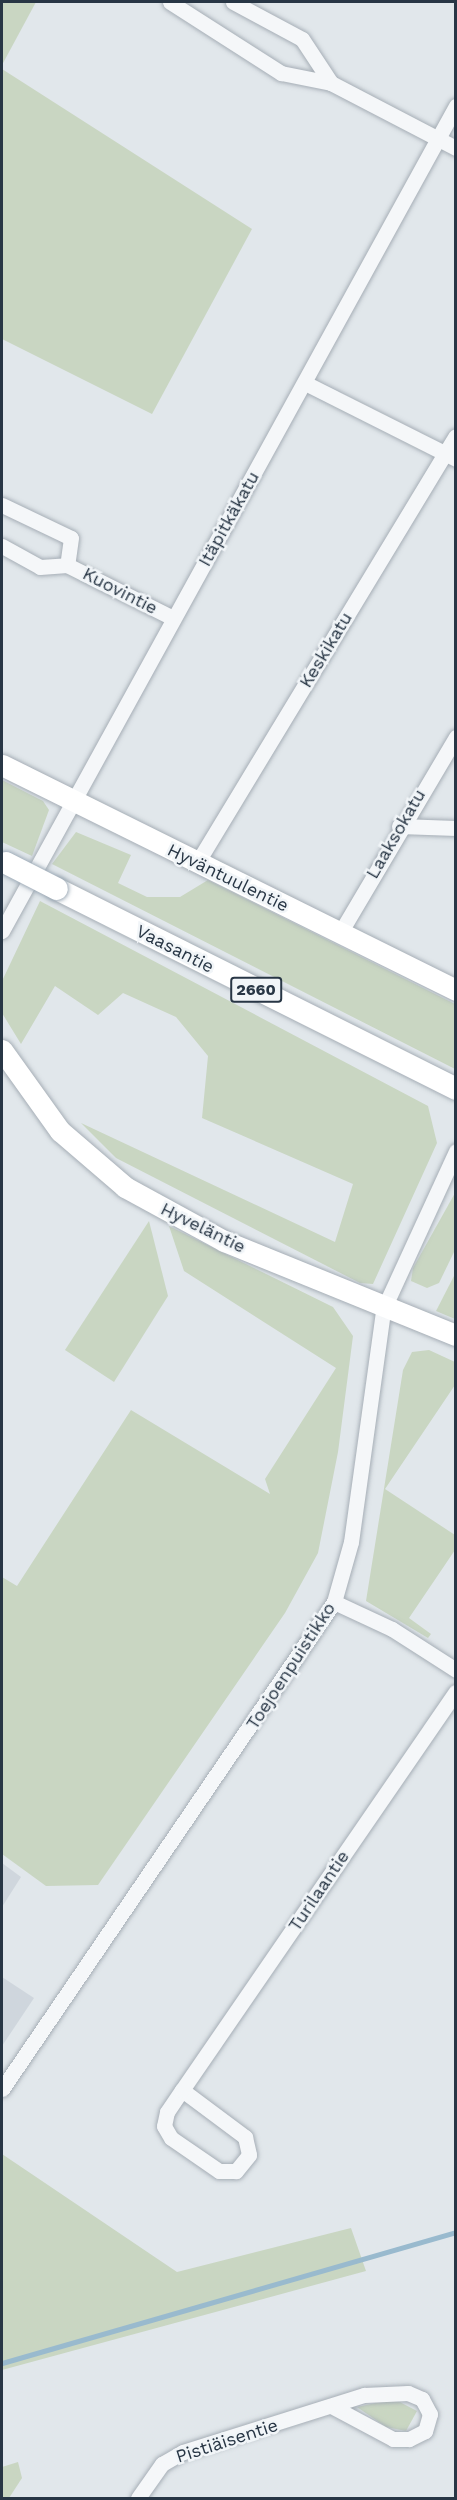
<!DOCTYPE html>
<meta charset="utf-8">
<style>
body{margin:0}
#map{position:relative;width:457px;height:2500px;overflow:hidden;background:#e1e7eb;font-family:"Work Sans",sans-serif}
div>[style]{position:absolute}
.built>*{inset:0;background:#cfd6dd}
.green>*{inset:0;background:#c9d6c2}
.stream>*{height:5px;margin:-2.5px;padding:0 2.5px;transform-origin:2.5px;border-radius:2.5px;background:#99bace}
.roads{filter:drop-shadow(0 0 2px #a6aeb6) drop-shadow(0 0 2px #a6aeb6)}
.street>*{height:15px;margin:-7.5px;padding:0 7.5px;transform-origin:7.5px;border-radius:7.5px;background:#f5f7f9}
.secondary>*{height:21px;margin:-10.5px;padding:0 10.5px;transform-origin:10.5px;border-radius:10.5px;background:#fff}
.primary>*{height:22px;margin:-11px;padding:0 11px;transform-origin:11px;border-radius:11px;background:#fff}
.bridges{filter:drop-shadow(0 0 2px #9facb8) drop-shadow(0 0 2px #9facb8)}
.primary-bridge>*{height:22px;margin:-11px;padding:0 11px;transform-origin:11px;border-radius:11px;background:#fff}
span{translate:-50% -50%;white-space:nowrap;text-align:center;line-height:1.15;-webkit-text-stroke:5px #f1f5f8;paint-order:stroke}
.shield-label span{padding:2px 4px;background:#f1f5f8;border:2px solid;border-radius:4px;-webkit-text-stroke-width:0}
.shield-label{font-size:16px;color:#283645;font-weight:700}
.street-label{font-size:18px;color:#283645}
.frame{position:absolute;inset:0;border:3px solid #283645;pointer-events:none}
</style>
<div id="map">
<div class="built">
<div style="clip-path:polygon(2px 1863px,21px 1877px,2px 1907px)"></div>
<div style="clip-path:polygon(2px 1977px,34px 1998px,2px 2046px)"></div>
</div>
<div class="green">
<div style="clip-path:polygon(2px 2px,36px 2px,2px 65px)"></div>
<div style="clip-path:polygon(2px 69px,252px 229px,152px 414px,2px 339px)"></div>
<div style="clip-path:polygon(2px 780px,43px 801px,49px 810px,32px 856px,2px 842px)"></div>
<div style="clip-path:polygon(76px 832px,131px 855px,118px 883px,147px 897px,180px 897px,208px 880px,455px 1004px,455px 1069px,52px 864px)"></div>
<div style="clip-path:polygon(40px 901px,428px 1106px,437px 1143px,373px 1284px,360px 1283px,116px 1158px,81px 1123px,335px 1242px,353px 1184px,202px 1118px,208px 1056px,176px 1017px,123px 993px,98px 1015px,55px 986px,21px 1044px,2px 1013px,2px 981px)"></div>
<div style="clip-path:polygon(455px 1193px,455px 1250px,439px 1283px,427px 1288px,411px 1281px,413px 1268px)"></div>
<div style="clip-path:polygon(149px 1221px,168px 1296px,114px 1382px,65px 1350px)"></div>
<div style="clip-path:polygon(169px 1226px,333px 1307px,353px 1336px,338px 1452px,318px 1553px,285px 1613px,98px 1885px,46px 1886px,2px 1854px,2px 1577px,17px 1586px,131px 1410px,270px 1494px,265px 1479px,336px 1368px,184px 1271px)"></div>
<div style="clip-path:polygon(455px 1274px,455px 1319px,436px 1311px)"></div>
<div style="clip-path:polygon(429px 1350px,455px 1362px,455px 1385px,385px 1489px,455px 1535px,455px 1550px,409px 1618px,431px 1634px,428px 1638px,366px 1601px,403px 1370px,412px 1352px)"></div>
<div style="clip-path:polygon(2px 2154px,177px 2272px,351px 2228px,366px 2271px,2px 2370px)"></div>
<div style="clip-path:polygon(394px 2399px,417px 2411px,406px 2431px,386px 2427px,357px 2407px)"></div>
<div style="clip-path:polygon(18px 2462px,22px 2478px,9px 2498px,2px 2498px,2px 2467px)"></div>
</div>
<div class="stream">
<div style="left:2px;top:2363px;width:473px;rotate:-16.1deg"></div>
</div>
<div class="roads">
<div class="street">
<div style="left:170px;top:2px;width:132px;rotate:32.6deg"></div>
<div style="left:281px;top:73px;width:51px;rotate:11.3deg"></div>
<div style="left:331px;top:83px;width:141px;rotate:27.5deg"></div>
<div style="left:233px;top:2px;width:78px;rotate:28.2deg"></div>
<div style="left:302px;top:39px;width:53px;rotate:56.6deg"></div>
<div style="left:305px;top:383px;width:169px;rotate:26.7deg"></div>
<div style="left:2px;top:505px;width:76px;rotate:25.6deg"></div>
<div style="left:71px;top:538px;width:27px;rotate:98deg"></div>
<div style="left:2px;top:546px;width:43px;rotate:28.9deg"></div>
<div style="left:40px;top:567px;width:27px;rotate:-4deg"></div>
<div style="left:67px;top:565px;width:119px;rotate:26.6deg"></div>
<div style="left:399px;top:826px;width:57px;rotate:2deg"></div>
<div style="left:197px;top:863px;width:499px;rotate:-58.8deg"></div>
<div style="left:2px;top:931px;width:942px;rotate:-61.18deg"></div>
<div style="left:340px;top:933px;width:228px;rotate:-59.4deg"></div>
<div style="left:334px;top:1602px;width:64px;rotate:25deg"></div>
<div style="left:392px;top:1629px;width:76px;rotate:32.6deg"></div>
<div style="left:2px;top:2089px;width:589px;rotate:-55.72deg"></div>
<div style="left:334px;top:1602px;width:62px;rotate:-74.2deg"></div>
<div style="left:351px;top:1542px;width:234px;rotate:-82.1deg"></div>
<div style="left:383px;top:1310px;width:175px;rotate:-65.3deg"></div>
<div style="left:182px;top:2090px;width:79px;rotate:36.7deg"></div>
<div style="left:245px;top:2137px;width:18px;rotate:77deg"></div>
<div style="left:249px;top:2155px;width:21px;rotate:129deg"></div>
<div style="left:236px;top:2171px;width:17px;rotate:180deg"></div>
<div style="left:219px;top:2171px;width:58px;rotate:-145.5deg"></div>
<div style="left:171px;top:2138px;width:14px;rotate:-120deg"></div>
<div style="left:164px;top:2126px;width:14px;rotate:-78deg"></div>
<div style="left:167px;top:2112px;width:27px;rotate:-56deg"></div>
<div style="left:182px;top:2090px;width:483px;rotate:-55.5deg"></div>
<div style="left:138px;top:2498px;width:42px;rotate:-54.8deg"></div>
<div style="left:162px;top:2464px;width:24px;rotate:-30deg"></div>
<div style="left:183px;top:2452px;width:190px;rotate:-17.5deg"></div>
<div style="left:364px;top:2395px;width:44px;rotate:-2.6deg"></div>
<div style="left:408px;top:2393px;width:15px;rotate:23deg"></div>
<div style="left:422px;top:2399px;width:17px;rotate:62deg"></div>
<div style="left:430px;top:2414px;width:18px;rotate:106deg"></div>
<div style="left:425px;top:2431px;width:18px;rotate:153deg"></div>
<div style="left:409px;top:2439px;width:16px;rotate:180deg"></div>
<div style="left:393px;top:2439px;width:68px;rotate:-151.9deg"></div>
</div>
<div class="secondary">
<div style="left:2px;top:765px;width:507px;rotate:26.36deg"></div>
<div style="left:2px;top:1050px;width:100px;rotate:54.4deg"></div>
<div style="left:60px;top:1131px;width:86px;rotate:40.7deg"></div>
<div style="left:125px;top:1187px;width:113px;rotate:28.6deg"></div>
<div style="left:224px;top:1241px;width:250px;rotate:22.1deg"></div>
</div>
<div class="primary">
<div style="left:57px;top:889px;width:446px;rotate:26.6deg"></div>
</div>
</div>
<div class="bridges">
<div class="primary-bridge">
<div style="left:6px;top:863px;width:57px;rotate:27deg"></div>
</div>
</div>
<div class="shield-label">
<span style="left:256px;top:990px">2660</span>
</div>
<div class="street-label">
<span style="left:229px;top:519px;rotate:-61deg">Itäpitkäkatu</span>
<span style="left:120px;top:591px;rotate:27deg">Kuovintie</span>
<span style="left:326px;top:650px;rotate:-59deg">Keskikatu</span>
<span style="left:396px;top:834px;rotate:-60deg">Laaksokatu</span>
<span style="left:228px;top:878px;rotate:26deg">Hyväntuulentie</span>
<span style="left:175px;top:949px;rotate:27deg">Vaasantie</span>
<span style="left:203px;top:1228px;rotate:26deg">Hyveläntie</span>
<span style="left:291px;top:1666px;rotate:-57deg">Toejoenpuistikko</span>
<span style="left:319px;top:1891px;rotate:-56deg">Turilaantie</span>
<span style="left:227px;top:2441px;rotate:-18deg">Pistiäisentie</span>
</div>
<div class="frame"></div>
</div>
